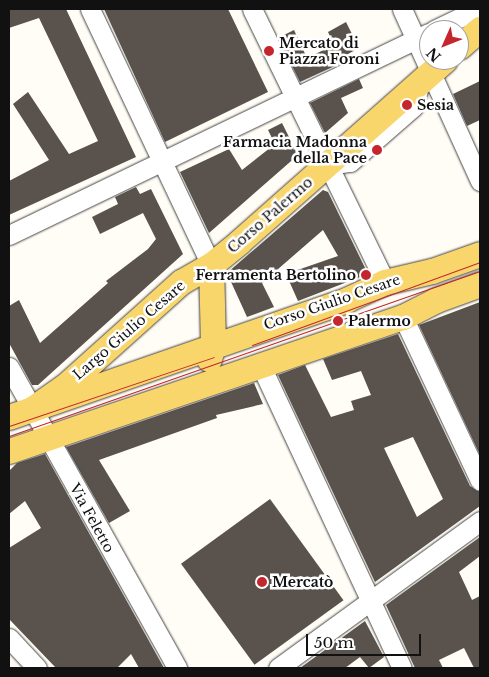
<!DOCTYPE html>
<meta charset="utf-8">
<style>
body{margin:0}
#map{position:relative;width:489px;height:677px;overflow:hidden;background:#fffdf5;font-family:"Libre Baskerville",serif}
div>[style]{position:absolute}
.building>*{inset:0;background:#5a524d;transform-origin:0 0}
.roads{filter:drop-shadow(0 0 1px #444) drop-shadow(0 0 1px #444)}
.minor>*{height:19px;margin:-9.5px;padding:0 9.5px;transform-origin:9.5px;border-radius:9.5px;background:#fff}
.major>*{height:25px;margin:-12.5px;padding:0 12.5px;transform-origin:12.5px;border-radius:12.5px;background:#f9d66b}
.tram>*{height:1px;margin:-0.5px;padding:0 0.5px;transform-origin:0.5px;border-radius:0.5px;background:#c4262e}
.dots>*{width:14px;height:14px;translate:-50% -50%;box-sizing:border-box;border:2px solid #fff;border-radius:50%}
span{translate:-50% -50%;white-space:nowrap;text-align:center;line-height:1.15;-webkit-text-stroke:5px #fff;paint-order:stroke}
.poi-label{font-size:14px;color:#111;font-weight:700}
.left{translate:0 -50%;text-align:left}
.right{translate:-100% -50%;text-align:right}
.street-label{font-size:14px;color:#111}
.frame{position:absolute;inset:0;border:10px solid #111;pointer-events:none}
.north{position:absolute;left:419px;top:20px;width:50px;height:50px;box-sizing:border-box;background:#fff;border:1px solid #a0a0a0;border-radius:50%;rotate:226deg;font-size:14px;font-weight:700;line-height:20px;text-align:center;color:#111}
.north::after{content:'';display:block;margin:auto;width:18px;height:22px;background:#c4262e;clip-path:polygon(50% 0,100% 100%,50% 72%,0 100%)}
.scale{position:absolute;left:306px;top:634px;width:115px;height:22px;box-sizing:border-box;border:2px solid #111;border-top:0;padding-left:6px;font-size:15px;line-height:18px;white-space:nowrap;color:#111;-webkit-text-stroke:4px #fff;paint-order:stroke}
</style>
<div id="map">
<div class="building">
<div style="clip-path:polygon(9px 9px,66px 9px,136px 157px,9px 215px,9px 181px,49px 160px,13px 104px,28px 92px,69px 154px,98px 141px,39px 18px,9px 28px)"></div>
<div style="clip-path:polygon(104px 9px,228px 9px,268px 92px,165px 142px)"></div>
<div style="clip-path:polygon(346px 22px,359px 48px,348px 54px,350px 59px,300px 82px,278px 38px,294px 30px,307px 58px,334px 45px,328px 32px)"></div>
<div style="clip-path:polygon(359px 79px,363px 88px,341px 98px,348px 113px,325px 133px,310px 103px)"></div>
<div style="clip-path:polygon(480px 81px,480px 120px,467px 126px,453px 94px)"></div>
<div style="clip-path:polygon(282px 123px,298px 155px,209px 233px,180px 172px,229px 149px,242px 170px,275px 144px,268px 130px)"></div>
<div style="clip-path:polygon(136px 187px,140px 194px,151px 189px,183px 254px,38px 385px,32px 385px,9px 343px,9px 306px,19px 300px,40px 343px,108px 283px,106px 281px,148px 249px,156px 239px,143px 213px,100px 234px,92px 217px,118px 204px,115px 197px)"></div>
<div style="clip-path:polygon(323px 190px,328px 192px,368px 274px,298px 301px,286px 274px,338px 256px,323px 230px,262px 283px,274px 307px,247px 317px,227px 273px)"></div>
<div style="clip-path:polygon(480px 302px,480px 455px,419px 325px)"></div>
<div style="clip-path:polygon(evenodd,398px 334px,470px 486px,480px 492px,480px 506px,375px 582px,278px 375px,305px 365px,331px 417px,354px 410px,351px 401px,371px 395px,361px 371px,332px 380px,323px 359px,398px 334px,413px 437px,443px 499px,417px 517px,384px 448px,413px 437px)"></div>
<div style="clip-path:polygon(254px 383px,263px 404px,216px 415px,217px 418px,99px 460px,130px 511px,109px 523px,66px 447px)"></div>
<div style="clip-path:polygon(45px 454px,164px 668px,139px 668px,131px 654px,117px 668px,56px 668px,9px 619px,9px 548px,41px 528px,25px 501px,9px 514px,9px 471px,17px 463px)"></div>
<div style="left:270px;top:499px;width:125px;height:110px;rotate:54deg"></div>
<div style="clip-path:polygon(480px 537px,480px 556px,459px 572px,472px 600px,480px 596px,480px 668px,474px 668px,464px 648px,439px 660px,443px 668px,415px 668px,386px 605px)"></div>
<div style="clip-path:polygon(365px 621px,384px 657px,369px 668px,360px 657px,345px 668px,300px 668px)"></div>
</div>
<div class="roads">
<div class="minor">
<div style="left:90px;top:9px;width:283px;rotate:64.7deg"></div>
<div style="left:252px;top:9px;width:304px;rotate:64deg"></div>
<div style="left:402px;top:9px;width:189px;rotate:65.6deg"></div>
<div style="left:434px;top:30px;width:49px;rotate:-25.5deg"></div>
<div style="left:328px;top:165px;width:22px;rotate:-8deg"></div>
<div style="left:350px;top:162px;width:84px;rotate:-41.1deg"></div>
<div style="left:413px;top:107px;width:26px;rotate:-74deg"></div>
<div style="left:9px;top:235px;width:466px;rotate:-25.7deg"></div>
<div style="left:403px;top:317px;width:181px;rotate:64.8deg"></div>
<div style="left:261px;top:366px;width:333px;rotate:65deg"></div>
<div style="left:9px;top:367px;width:345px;rotate:60.8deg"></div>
<div style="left:9px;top:638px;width:41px;rotate:47deg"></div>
<div style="left:278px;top:668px;width:250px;rotate:-36deg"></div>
</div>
<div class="major">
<div style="left:459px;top:47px;width:28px;rotate:-41deg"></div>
<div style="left:209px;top:359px;width:15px;rotate:-74deg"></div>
<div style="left:213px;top:345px;width:80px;rotate:-91.4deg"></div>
<div style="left:32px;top:409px;width:40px;rotate:-34.9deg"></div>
<div style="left:65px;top:386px;width:156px;rotate:-41.9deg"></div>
<div style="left:181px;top:282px;width:34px;rotate:-30deg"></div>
<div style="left:211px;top:265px;width:36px;rotate:-39deg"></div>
<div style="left:239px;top:242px;width:275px;rotate:-41.5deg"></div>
<div style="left:9px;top:417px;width:357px;rotate:-19.1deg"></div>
<div style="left:346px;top:300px;width:43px;rotate:-24.8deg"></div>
<div style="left:385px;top:282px;width:48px;rotate:-13.2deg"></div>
<div style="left:432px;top:271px;width:51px;rotate:-19.5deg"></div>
<div style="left:9px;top:451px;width:416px;rotate:-18.8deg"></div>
<div style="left:403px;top:317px;width:37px;rotate:-27deg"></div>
<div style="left:436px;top:300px;width:47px;rotate:-20deg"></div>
</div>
</div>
<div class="tram">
<div style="left:252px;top:345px;width:243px;rotate:-20deg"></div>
<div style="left:9px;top:426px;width:216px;rotate:-18.6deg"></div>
<div style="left:9px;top:436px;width:499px;rotate:-19.3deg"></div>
</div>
<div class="dots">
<div style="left:269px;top:51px;background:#c4262e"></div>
<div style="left:407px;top:105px;background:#c4262e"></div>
<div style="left:377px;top:150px;background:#c4262e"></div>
<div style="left:366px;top:275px;background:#c4262e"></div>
<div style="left:338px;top:321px;background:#c4262e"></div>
<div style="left:262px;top:582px;background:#c4262e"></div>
</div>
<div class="poi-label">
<span class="left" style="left:279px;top:51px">Mercato di<br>Piazza Foroni</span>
<span class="left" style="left:417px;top:105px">Sesia</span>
<span class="right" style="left:367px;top:150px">Farmacia Madonna<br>della Pace</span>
<span class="right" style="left:356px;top:275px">Ferramenta Bertolino</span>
<span class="left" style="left:348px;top:321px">Palermo</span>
<span class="left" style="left:272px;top:582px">Mercatò</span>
</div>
<div class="street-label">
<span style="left:270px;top:215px;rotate:-41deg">Corso Palermo</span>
<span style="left:332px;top:302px;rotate:-19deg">Corso Giulio Cesare</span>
<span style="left:129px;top:330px;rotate:-41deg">Largo Giulio Cesare</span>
<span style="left:92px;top:518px;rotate:61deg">Via Feletto</span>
</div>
<div class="frame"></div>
<div class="north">N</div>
<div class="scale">50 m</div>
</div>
